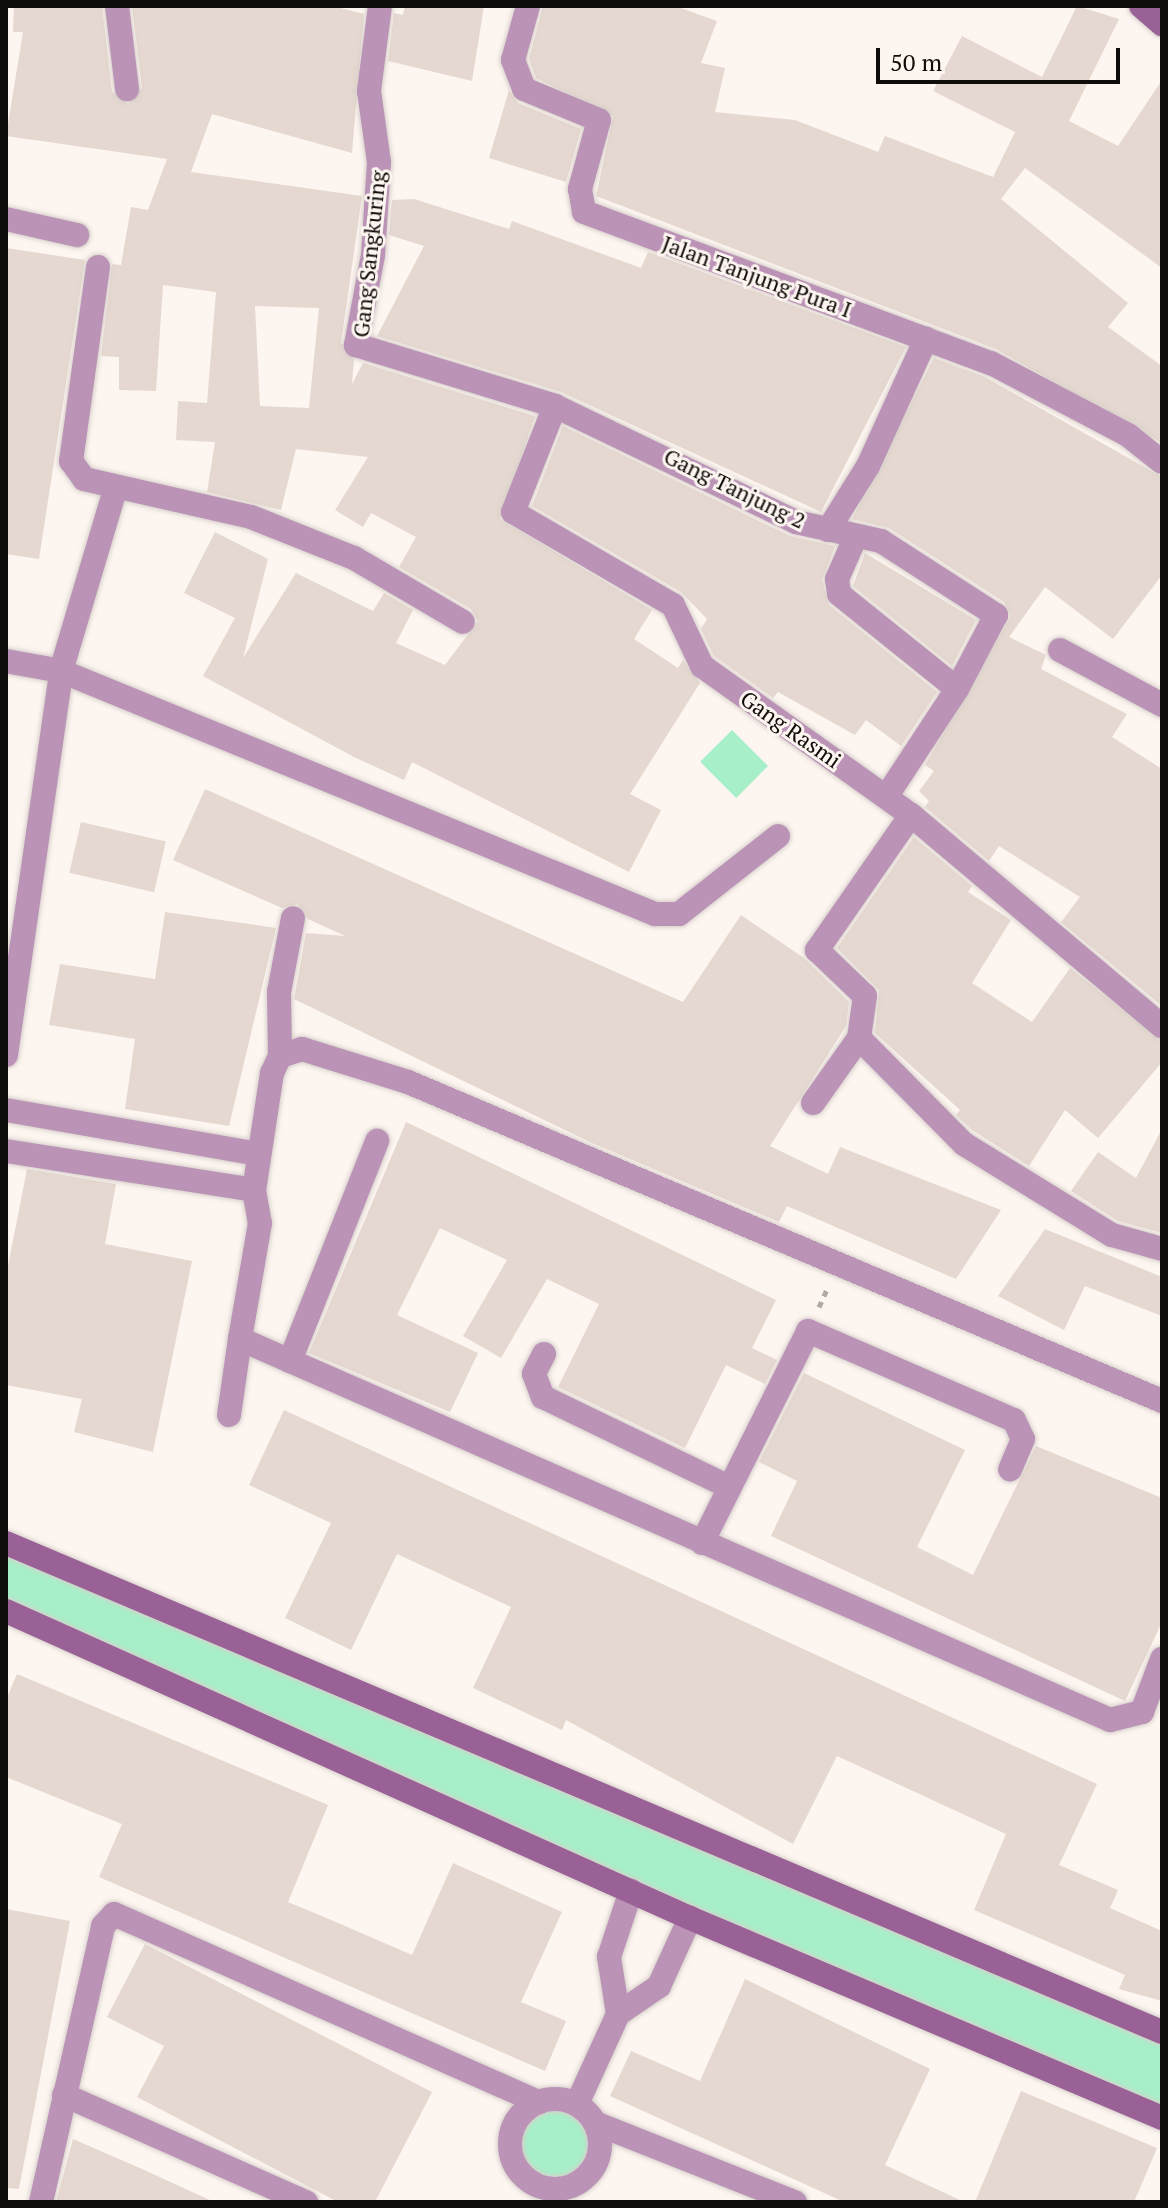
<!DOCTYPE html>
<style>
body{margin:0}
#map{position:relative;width:1168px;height:2208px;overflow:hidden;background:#fdf5f0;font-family:"PT Serif",serif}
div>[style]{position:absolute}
.green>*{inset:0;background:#a7efc9;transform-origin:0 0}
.round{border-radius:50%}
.building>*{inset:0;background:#e5d8d0;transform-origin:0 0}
.path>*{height:5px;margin-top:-2.5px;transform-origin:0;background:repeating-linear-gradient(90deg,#b0aaa5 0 6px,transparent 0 12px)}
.roads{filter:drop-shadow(0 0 2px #d7d0cb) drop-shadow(0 0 2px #d7d0cb)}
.street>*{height:24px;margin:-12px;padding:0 12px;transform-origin:12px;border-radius:12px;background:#ba93b7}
.street>.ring{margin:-12px;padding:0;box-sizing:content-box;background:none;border:24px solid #ba93b7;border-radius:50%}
.secondary>*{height:24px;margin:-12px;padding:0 12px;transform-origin:12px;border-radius:12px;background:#9a6197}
span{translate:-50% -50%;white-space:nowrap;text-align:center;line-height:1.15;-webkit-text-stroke:6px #fdf5f0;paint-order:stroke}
.street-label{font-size:22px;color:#100c09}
.frame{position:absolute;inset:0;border:8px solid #100c09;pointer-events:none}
.scale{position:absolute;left:876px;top:48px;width:244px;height:36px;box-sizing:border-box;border:4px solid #100c09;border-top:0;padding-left:10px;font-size:24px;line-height:28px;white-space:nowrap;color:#100c09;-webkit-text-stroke:6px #fdf5f0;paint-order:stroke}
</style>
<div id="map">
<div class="green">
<div style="left:732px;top:730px;width:51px;height:45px;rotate:45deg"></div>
<div style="clip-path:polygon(6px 1543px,1162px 2034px,1162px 2118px,6px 1611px)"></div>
<div class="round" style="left:510px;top:2099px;width:90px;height:90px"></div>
</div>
<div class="building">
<div style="clip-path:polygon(evenodd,14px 6px,102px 6px,112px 92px,128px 104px,142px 88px,132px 6px,333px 6px,364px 14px,352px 153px,212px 114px,191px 172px,362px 196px,341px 343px,354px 360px,352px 384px,363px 363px,535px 416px,500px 519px,652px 610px,634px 639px,678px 668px,683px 660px,700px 683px,630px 794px,661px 810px,629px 872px,412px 762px,404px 780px,354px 757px,203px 676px,235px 618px,184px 593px,215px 532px,268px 559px,243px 658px,296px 573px,373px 611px,384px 593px,413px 610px,396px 643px,445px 665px,478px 621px,471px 609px,399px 567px,416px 537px,371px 513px,363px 527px,335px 510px,368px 457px,296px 449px,281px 510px,207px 492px,215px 442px,176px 440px,178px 401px,207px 403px,216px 292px,163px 285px,156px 391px,119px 390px,119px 357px,101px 356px,112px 264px,121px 265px,131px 207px,148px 210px,167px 159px,6px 136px,23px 32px,13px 32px,14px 6px,255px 306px,319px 308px,309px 408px,260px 406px,255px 306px)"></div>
<div style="clip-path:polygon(405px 6px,484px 6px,472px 81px,388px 61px,394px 13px,403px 15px)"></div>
<div style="clip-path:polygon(543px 6px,675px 6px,717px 21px,701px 63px,725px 68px,715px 112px,795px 120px,878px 152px,885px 136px,993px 177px,1015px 132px,933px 91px,962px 36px,1042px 77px,1077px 6px,1119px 19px,1069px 121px,1118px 146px,1162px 80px,1162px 268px,1025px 168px,1001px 199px,1128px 303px,1108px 327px,1162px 366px,1162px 443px,996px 349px,596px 196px,613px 116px,536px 78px,529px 59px)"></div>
<div style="clip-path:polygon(509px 90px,518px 103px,581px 129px,566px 182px,489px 158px)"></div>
<div style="clip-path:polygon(414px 199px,509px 229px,512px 221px,641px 268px,648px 252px,906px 347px,821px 512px,561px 392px,377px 336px,424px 246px,389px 235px,392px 200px)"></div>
<div style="clip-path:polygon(6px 248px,85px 260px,39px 559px,6px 554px)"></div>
<div style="clip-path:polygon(934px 358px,985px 377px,1162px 477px,1162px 575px,1113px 639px,1045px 587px,1009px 637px,1046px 655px,1041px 669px,1127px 714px,1112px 737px,1162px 769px,1162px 1006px,1061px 922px,1080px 897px,999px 846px,989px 861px,925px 807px,929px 801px,919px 791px,934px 771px,925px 765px,1011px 616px,1004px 602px,889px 528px,852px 519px)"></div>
<div style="clip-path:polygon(563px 426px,790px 536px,835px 546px,822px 580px,829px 605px,937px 692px,901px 746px,866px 720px,855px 735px,778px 692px,773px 698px,714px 656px,701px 629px,707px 619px,681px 592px,532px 506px)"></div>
<div style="clip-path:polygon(865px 553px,976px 620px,952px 666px,853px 586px)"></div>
<div style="clip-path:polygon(205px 789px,683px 1002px,741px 915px,804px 958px,849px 1002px,846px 1026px,770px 1146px,828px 1174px,840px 1147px,1001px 1210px,956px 1279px,787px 1206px,779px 1222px,592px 1143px,294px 999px,306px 933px,345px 936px,308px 919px,297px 904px,282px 908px,173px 860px)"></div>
<div style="left:81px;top:822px;width:87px;height:52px;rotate:13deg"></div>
<div style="clip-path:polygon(914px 837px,972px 886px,968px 892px,1011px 920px,972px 983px,1032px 1022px,1070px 968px,1162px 1041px,1162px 1062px,1098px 1138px,1065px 1110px,1029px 1166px,972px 1130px,956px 1115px,960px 1110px,875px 1033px,879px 990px,837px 948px)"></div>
<div style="clip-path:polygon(165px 912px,276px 928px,229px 1126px,125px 1109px,135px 1039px,49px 1025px,60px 964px,155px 979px)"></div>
<div style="clip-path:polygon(406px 1122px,776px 1300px,752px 1348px,777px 1360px,765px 1384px,726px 1365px,685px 1448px,558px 1387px,599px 1304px,547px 1279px,501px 1358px,463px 1336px,507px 1260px,440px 1228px,397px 1315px,478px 1353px,450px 1412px,309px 1353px)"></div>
<div style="clip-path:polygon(1162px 1129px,1162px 1233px,1118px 1221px,1071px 1191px,1098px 1152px,1136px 1178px)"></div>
<div style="clip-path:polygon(27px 1169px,116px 1184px,105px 1244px,192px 1261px,153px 1452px,74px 1432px,82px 1399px,6px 1385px,6px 1276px)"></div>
<div style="clip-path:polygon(1045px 1229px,1162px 1277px,1162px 1316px,1085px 1286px,1064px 1330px,998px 1296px)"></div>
<div style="clip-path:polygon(804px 1373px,965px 1450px,917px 1547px,973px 1575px,1036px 1446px,1162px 1498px,1162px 1622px,1125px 1701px,771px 1536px,797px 1481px,759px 1462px)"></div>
<div style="clip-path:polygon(284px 1410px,1097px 1784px,1059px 1865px,1118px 1890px,1110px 1908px,1162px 1931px,1162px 2001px,1119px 1989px,1125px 1975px,974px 1910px,1006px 1834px,837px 1756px,793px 1844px,566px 1720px,562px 1730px,473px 1688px,511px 1607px,397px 1554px,351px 1650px,285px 1618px,331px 1523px,249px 1485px)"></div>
<div style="clip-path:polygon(17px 1674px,328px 1805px,288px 1902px,322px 1916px,412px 1955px,453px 1863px,562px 1912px,521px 2002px,566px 2021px,545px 2071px,99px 1877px,122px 1824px,6px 1777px,6px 1700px)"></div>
<div style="clip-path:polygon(6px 1909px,70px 1921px,19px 2189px,6px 2188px)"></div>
<div style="clip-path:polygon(145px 1944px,432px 2092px,375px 2202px,338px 2202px,137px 2097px,164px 2046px,107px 2017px)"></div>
<div style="clip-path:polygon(745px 1979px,930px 2069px,885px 2165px,964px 2202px,844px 2202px,610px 2096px,631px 2051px,700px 2081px)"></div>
<div style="clip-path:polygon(1021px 2091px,1157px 2148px,1134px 2202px,975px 2202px)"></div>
<div style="clip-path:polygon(73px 2139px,142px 2169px,214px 2202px,56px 2202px)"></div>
</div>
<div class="path">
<div style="left:819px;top:1307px;width:22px;rotate:-66deg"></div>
</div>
<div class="roads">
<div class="street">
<div style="left:117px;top:6px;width:84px;rotate:83.1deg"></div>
<div style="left:380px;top:6px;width:86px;rotate:97.4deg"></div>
<div style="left:369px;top:91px;width:72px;rotate:82deg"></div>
<div style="left:379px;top:162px;width:93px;rotate:93.7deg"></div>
<div style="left:373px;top:255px;width:92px;rotate:100.7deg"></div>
<div style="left:356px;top:345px;width:208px;rotate:17deg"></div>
<div style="left:555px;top:406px;width:267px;rotate:25.7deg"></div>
<div style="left:796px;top:522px;width:87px;rotate:12.6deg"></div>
<div style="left:881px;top:541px;width:137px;rotate:32.8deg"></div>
<div style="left:996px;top:615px;width:84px;rotate:117.8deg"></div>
<div style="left:528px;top:6px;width:56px;rotate:105.5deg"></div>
<div style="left:513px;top:60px;width:31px;rotate:69deg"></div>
<div style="left:524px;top:89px;width:81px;rotate:22.5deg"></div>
<div style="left:599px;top:120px;width:72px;rotate:105.4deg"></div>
<div style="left:580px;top:189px;width:23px;rotate:80deg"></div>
<div style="left:584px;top:212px;width:434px;rotate:20.4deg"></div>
<div style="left:991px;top:363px;width:155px;rotate:27.7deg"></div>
<div style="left:1128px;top:435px;width:43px;rotate:38.5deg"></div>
<div style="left:6px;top:219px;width:73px;rotate:12.7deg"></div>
<div style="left:98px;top:267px;width:196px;rotate:97.9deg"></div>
<div style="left:71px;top:461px;width:22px;rotate:54deg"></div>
<div style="left:84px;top:479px;width:171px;rotate:12.8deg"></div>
<div style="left:251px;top:517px;width:111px;rotate:21.7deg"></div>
<div style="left:354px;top:558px;width:126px;rotate:30.4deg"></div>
<div style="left:555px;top:406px;width:114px;rotate:111.6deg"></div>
<div style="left:513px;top:512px;width:185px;rotate:30.2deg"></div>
<div style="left:673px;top:605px;width:68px;rotate:64.6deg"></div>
<div style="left:702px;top:666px;width:257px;rotate:35.5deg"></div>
<div style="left:911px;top:815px;width:328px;rotate:40.1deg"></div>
<div style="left:828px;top:530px;width:75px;rotate:-58deg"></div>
<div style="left:868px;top:466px;width:140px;rotate:-65.5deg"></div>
<div style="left:856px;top:536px;width:47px;rotate:113.8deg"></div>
<div style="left:837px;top:579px;width:15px;rotate:82deg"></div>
<div style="left:839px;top:594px;width:151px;rotate:38.8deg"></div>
<div style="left:957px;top:689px;width:129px;rotate:123.3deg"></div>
<div style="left:1060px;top:650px;width:116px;rotate:28.3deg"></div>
<div style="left:6px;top:661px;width:56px;rotate:10.3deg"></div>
<div style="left:61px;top:671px;width:642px;rotate:22.25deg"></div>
<div style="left:655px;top:914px;width:24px"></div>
<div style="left:679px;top:914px;width:126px;rotate:-38.2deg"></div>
<div style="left:911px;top:815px;width:165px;rotate:124.8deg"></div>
<div style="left:817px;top:950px;width:66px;rotate:43.8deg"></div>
<div style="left:865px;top:996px;width:42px;rotate:98.1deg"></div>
<div style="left:859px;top:1038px;width:149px;rotate:45.3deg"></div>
<div style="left:964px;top:1144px;width:174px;rotate:31.6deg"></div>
<div style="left:1112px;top:1235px;width:52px;rotate:15.6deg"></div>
<div style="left:6px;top:1055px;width:388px;rotate:-81.8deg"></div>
<div style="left:61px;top:671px;width:192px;rotate:-73.4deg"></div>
<div style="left:280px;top:1056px;width:64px;rotate:-90.9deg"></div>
<div style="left:279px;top:992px;width:75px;rotate:-79.3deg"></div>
<div style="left:813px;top:1103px;width:80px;rotate:-54.7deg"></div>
<div style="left:6px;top:1110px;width:257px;rotate:9.9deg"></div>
<div style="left:6px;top:1151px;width:251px;rotate:8.9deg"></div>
<div style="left:544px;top:1354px;width:22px;rotate:117deg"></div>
<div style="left:534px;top:1374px;width:25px;rotate:69deg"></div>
<div style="left:543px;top:1397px;width:204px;rotate:25.8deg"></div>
<div style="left:290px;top:1361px;width:237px;rotate:-68.4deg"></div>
<div style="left:1162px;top:1401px;width:819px;rotate:-157.07deg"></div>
<div style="left:408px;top:1082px;width:111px;rotate:-162.7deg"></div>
<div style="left:302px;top:1049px;width:23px;rotate:162deg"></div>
<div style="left:280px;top:1056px;width:19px;rotate:115deg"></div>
<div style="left:272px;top:1073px;width:118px;rotate:98.7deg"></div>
<div style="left:254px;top:1190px;width:34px;rotate:80deg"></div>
<div style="left:260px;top:1223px;width:118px;rotate:99.8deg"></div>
<div style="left:240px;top:1339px;width:950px;rotate:23.65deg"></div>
<div style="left:1110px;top:1720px;width:33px;rotate:-14deg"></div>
<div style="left:1142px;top:1712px;width:57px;rotate:-69.3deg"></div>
<div style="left:229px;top:1415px;width:77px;rotate:-81.8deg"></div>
<div style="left:702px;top:1543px;width:237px;rotate:-63.4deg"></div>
<div style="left:808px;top:1331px;width:224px;rotate:23.4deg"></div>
<div style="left:1014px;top:1420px;width:21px;rotate:65deg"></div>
<div style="left:1023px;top:1439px;width:33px;rotate:113deg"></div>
<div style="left:618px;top:2014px;width:58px;rotate:-99deg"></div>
<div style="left:609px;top:1957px;width:70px;rotate:-71.6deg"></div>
<div style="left:64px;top:2095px;width:265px;rotate:23.9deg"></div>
<div class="ring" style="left:510px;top:2099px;width:66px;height:66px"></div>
<div style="left:577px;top:2104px;width:99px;rotate:-65.5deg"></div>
<div style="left:618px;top:2014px;width:50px;rotate:-34.3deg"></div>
<div style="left:659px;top:1986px;width:75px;rotate:-65.5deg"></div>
<div style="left:595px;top:2123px;width:215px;rotate:21.6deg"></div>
<div style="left:41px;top:2202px;width:283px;rotate:-77.3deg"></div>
<div style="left:103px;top:1926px;width:16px;rotate:-47deg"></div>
<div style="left:114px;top:1914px;width:465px;rotate:23.9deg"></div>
</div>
<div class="secondary">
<div style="left:1141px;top:6px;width:28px;rotate:41deg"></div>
<div style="left:6px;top:1543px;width:1255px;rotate:22.93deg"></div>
<div style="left:6px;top:1611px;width:750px;rotate:24.17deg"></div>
<div style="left:690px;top:1918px;width:513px;rotate:22.96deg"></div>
</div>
</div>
<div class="street-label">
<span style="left:369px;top:254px;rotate:-84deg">Gang Sangkuring</span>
<span style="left:757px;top:276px;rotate:20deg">Jalan Tanjung Pura I</span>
<span style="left:735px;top:488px;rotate:26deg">Gang Tanjung 2</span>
<span style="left:791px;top:729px;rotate:35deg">Gang Rasmi</span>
</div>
<div class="frame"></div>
<div class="scale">50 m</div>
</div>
